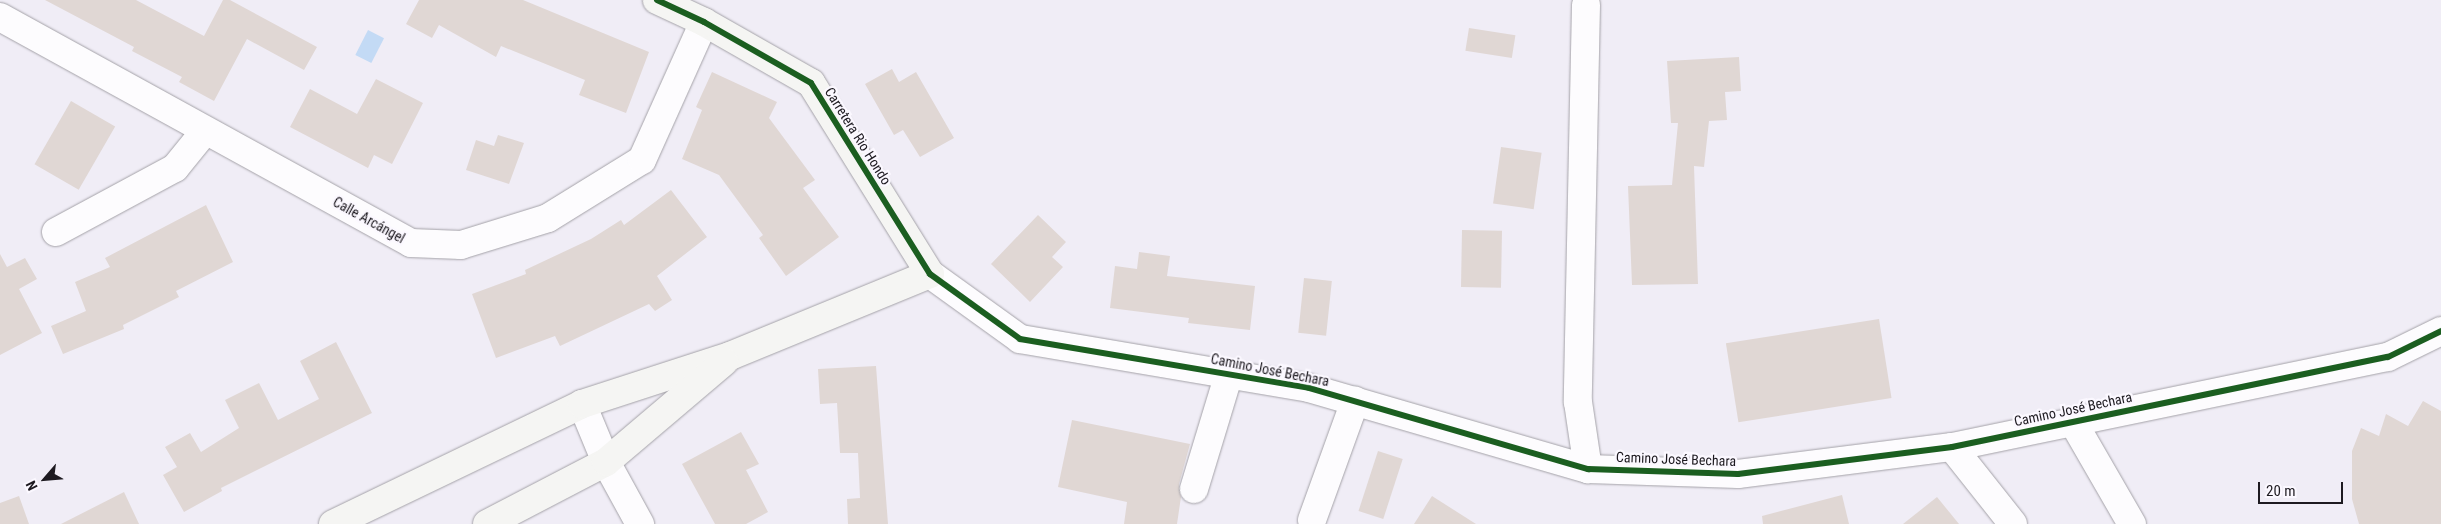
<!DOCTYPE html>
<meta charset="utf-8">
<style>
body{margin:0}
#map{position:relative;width:2441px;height:524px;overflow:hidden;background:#f0edf6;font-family:"Roboto Condensed",sans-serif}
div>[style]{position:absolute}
.water>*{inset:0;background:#c3daf5;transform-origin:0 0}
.building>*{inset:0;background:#e0d7d4;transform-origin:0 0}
.roads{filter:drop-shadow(0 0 1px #a4a2a8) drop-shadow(0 0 1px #a4a2a8)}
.street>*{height:28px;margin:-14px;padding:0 14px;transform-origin:14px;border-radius:14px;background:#fdfcfe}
.secondary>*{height:28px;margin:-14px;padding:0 14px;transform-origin:14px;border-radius:14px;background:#f5f5f3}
.cycleway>*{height:6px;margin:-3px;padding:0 3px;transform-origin:3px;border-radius:3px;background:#1b5e20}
span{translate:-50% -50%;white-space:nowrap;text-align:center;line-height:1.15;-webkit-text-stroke:4.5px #fbf8ff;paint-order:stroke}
.street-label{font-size:14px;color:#1d1a20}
.north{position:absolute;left:20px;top:454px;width:50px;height:50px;-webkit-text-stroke:4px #fbf8ff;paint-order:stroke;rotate:243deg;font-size:14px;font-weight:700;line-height:20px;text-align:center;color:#1d1a20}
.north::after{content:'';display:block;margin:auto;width:18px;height:22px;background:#1d1a20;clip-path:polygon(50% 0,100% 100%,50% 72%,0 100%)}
.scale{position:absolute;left:2258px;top:482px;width:85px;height:22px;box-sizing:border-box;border:2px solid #1d1a20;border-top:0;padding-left:6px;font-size:15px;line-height:18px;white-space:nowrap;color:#1d1a20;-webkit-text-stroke:4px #fbf8ff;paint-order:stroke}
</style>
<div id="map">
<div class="water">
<div style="left:368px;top:30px;width:18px;height:28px;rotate:27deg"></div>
</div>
<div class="building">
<div style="clip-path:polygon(45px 0,136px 0,204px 36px,223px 0,230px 0,317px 47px,304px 70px,247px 39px,214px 101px,179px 82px,182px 77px,132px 51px,134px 47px)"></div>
<div style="clip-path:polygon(419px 0,523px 0,649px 52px,626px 113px,579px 95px,585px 80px,501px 46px,496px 57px,439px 25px,432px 38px,406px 24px)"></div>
<div style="left:1469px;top:28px;width:47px;height:23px;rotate:9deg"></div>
<div style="clip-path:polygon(1739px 57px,1741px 91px,1725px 92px,1727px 120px,1709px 121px,1704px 167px,1694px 166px,1698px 284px,1632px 285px,1628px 186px,1672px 185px,1678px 123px,1671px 123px,1667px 61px)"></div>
<div style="clip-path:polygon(892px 69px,899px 82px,916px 72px,954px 138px,920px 157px,903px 130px,894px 135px,865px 84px)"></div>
<div style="clip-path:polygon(712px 72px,777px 102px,769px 118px,815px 180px,803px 188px,839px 237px,786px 276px,759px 238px,763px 235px,719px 175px,682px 159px,702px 110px,696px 107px)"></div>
<div style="clip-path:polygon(376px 79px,423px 103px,392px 164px,374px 155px,368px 168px,290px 127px,310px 89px,357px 114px)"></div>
<div style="left:71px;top:101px;width:51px;height:73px;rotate:30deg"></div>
<div style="clip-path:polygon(498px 135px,524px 143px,509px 184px,466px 170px,476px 140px,494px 146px)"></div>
<div style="left:1501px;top:147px;width:41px;height:57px;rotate:8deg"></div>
<div style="clip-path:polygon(671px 190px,707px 237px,657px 276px,672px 300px,655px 311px,649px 304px,560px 346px,555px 336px,496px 358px,472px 294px,526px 274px,525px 270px,591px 239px,621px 220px,624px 225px)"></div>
<div style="clip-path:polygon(206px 205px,233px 262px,176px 291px,179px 297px,123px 325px,124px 329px,63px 354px,51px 326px,86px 311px,75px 282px,110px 267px,105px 258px)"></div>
<div style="clip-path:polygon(1038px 215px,1066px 242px,1052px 257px,1063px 267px,1030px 302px,991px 264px)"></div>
<div style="left:1462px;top:230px;width:40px;height:57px;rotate:1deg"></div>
<div style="clip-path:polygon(1139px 252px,1170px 256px,1167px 276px,1255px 286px,1250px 330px,1188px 323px,1189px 318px,1110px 308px,1115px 266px,1137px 269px)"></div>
<div style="clip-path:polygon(0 254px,7px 267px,25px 258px,37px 279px,19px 289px,42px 333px,0 355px)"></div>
<div style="left:1304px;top:278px;width:28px;height:55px;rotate:6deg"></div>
<div style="left:1879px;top:319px;width:80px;height:155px;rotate:81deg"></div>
<div style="clip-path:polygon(336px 342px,372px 413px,221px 488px,222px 491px,184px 512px,163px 475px,177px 467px,165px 447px,190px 433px,201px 452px,239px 428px,225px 400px,259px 383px,278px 420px,319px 399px,300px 361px)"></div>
<div style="clip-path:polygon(876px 366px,888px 524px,848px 524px,847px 499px,860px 498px,858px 453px,840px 453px,837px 403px,820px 404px,818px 369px)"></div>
<div style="clip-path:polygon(2423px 401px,2441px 411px,2441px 524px,2359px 524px,2352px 499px,2352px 451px,2361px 428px,2379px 436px,2386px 414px,2408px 426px)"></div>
<div style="clip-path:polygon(1072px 420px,1190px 444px,1179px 484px,1181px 497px,1177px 524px,1124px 524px,1127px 502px,1058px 487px)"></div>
<div style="clip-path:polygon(741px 432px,759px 464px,746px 470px,768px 512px,746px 524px,715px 524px,682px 464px)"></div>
<div style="left:1378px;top:451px;width:26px;height:63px;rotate:18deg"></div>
<div style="clip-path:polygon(124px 492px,139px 524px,61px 524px)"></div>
<div style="clip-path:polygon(1842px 495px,1849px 524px,1763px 524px,1762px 516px)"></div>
<div style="clip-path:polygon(19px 496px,29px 524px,0 524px,0 503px)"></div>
<div style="clip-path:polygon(1432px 496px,1476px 524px,1414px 524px)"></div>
<div style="clip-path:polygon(1937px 497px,1959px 524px,1903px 524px)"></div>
</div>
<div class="roads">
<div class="street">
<div style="left:1586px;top:5px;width:397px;rotate:91.2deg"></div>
<div style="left:1578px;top:402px;width:68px;rotate:81.5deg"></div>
<div style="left:0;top:17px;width:469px;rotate:28.8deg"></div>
<div style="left:411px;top:243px;width:50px;rotate:2.3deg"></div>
<div style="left:461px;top:245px;width:91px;rotate:-17.2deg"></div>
<div style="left:548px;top:218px;width:110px;rotate:-31.7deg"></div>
<div style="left:642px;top:160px;width:151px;rotate:-65.8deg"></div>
<div style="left:56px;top:232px;width:135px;rotate:-28.3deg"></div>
<div style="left:175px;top:168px;width:48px;rotate:-51deg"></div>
<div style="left:930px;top:274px;width:111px;rotate:35.8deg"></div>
<div style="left:1020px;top:339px;width:293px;rotate:9.6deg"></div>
<div style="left:1309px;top:388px;width:291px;rotate:16.2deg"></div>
<div style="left:1588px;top:469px;width:150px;rotate:1.9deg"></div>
<div style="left:1738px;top:474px;width:216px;rotate:-7.2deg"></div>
<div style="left:1952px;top:447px;width:445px;rotate:-11.7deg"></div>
<div style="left:2388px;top:357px;width:59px;rotate:-26.1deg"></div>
<div style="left:582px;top:404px;width:63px;rotate:67.5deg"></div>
<div style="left:606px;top:462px;width:71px;rotate:61.3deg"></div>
<div style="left:2073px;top:422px;width:118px;rotate:60deg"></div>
<div style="left:1952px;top:447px;width:98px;rotate:51.6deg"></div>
<div style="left:1194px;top:489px;width:120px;rotate:-73.1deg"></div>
<div style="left:1312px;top:520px;width:127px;rotate:-70.1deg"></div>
</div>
<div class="secondary">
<div style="left:333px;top:524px;width:276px;rotate:-25.7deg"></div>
<div style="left:582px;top:404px;width:156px;rotate:-18deg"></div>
<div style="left:730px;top:356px;width:216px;rotate:-22.3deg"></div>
<div style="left:930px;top:274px;width:225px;rotate:-121.9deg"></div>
<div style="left:811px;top:83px;width:123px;rotate:-150.3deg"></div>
<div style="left:704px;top:22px;width:52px;rotate:-154.9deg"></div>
<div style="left:487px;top:524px;width:134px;rotate:-27.5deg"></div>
<div style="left:606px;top:462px;width:155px;rotate:-40.3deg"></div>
</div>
</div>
<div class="cycleway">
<div style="left:657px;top:0;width:52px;rotate:25.1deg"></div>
<div style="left:704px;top:22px;width:123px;rotate:29.7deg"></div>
<div style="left:811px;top:83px;width:225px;rotate:58.1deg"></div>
<div style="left:930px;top:274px;width:111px;rotate:35.8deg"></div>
<div style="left:1020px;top:339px;width:293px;rotate:9.6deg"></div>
<div style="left:1309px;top:388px;width:291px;rotate:16.2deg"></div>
<div style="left:1588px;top:469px;width:150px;rotate:1.9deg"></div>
<div style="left:1738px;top:474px;width:216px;rotate:-7.2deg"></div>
<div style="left:1952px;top:447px;width:445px;rotate:-11.7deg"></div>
<div style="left:2388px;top:357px;width:59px;rotate:-26.1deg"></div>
</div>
<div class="street-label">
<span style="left:858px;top:136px;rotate:58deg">Carretera Rio Hondo</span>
<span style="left:369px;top:220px;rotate:29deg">Calle Arcángel</span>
<span style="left:1270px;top:370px;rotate:11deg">Camino José Bechara</span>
<span style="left:2073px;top:409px;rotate:-12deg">Camino José Bechara</span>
<span style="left:1676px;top:459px;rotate:2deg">Camino José Bechara</span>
</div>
<div class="north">N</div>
<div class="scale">20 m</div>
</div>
